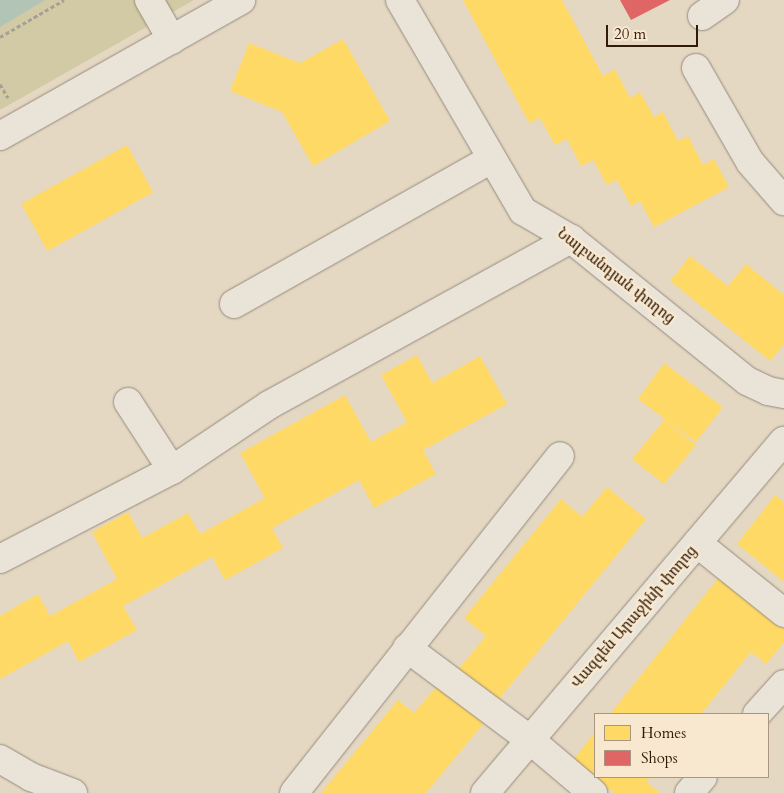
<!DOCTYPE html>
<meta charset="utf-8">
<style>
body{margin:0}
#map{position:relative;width:784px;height:793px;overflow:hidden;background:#e5d8c3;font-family:Cardo,"Noto Serif Armenian",serif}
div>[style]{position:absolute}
.green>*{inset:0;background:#d1caa4}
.water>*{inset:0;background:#b1c4b6}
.homes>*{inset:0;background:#ffd966;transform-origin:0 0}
.shops>*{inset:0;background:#e06666}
.path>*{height:3px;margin-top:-1.5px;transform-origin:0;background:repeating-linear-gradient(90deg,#a69f95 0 4px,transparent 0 6.5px)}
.roads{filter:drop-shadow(0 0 1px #958a7d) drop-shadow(0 0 1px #958a7d)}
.minor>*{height:28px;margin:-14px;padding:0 14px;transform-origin:14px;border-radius:14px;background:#e9e3d8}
span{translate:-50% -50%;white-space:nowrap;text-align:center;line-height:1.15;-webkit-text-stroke:5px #f7e8cf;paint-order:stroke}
.street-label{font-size:15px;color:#331a08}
.legend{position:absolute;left:594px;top:713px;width:175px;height:65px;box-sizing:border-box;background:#f7e8cf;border:1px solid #a9967f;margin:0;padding:6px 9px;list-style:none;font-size:15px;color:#331a08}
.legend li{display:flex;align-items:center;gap:10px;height:25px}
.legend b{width:25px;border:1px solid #a9967f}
.scale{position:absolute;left:606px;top:25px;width:92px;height:22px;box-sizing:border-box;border:2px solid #331a08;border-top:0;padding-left:6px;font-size:15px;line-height:18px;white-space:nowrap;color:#331a08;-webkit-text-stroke:4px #f7e8cf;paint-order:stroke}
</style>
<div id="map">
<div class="green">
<div style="clip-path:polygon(0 0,194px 0,0 110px)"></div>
</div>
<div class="water">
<div style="clip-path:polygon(0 0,45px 0,0 27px)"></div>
</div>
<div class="homes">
<div style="clip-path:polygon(463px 0,562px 0,603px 76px,615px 69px,630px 98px,640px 92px,654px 117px,663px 112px,678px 141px,688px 136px,703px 165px,714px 159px,729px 187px,654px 227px,640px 201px,631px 206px,617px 180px,607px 185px,593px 160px,581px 166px,567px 139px,555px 145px,540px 118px,529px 123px)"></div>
<div style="clip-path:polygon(343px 39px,390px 121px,313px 166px,282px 112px,230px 91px,249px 43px,300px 63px)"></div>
<div style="left:127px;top:145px;width:54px;height:121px;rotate:61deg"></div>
<div style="clip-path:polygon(690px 256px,728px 286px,746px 264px,784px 295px,784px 344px,770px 361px,670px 281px)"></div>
<div style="clip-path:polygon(417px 355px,432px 383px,480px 356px,507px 404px,423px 450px,436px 474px,374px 508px,359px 480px,272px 528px,283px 548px,225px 580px,212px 557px,123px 606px,137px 630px,79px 662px,68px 641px,0 679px,0 616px,38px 594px,50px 616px,117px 579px,92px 532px,128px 512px,142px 538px,188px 513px,200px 534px,265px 498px,240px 453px,345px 395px,371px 442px,407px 422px,381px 375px)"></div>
<div style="clip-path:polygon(664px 363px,723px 407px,696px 442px,666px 421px,696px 445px,664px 484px,632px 459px,665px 419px,638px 399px)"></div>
<div style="clip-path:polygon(607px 487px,646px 519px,495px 704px,456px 672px,486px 636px,464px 618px,561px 499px,582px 517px)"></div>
<div style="clip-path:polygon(775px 495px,784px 502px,784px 582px,737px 544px)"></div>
<div style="clip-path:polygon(719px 577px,784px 629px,784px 642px,766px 664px,751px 652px,701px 714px,610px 714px)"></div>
<div style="clip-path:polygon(441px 681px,487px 719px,426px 793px,321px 793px,398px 700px,414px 713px)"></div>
<div style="clip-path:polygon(595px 732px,595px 777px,650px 777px,646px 782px,660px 793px,614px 793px,573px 760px)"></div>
</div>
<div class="shops">
<div style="clip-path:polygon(620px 0,670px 0,631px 20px)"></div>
</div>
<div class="path">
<div style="left:0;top:37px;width:74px;rotate:-30deg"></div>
<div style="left:0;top:84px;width:16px;rotate:60deg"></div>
</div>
<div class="roads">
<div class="minor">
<div style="left:149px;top:0;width:46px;rotate:60.1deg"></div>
<div style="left:400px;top:0;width:244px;rotate:59.8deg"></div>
<div style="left:523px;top:211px;width:56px;rotate:30.3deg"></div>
<div style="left:571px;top:239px;width:226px;rotate:38.9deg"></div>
<div style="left:747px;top:381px;width:23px;rotate:25deg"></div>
<div style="left:768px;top:391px;width:16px;rotate:11deg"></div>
<div style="left:702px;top:16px;width:28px;rotate:-35deg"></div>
<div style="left:696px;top:68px;width:108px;rotate:60.1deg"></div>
<div style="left:750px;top:162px;width:52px;rotate:48.9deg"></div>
<div style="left:0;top:136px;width:277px;rotate:-29.4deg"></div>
<div style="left:234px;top:304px;width:295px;rotate:-29.4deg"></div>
<div style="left:128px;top:402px;width:81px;rotate:57.1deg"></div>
<div style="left:697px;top:543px;width:112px;rotate:38.8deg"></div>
<div style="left:0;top:559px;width:194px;rotate:-27.4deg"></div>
<div style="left:172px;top:470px;width:117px;rotate:-33.8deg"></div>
<div style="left:269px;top:405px;width:345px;rotate:-28.8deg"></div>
<div style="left:407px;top:648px;width:152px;rotate:36.7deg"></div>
<div style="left:529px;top:739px;width:84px;rotate:40.2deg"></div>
<div style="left:757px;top:714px;width:40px;rotate:-48deg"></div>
<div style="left:0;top:759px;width:36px;rotate:30deg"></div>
<div style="left:31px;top:777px;width:45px;rotate:20.9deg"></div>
<div style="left:294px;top:793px;width:429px;rotate:-51.7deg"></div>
<div style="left:485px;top:793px;width:462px;rotate:-49.7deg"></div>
<div style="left:689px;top:793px;width:21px;rotate:-49deg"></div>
</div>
</div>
<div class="street-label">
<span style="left:616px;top:276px;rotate:38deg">Նալբանդյան փողոց</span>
<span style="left:634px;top:617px;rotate:-49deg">Վազգեն Արաջինի փողոց</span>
</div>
<ul class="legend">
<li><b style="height:14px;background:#ffd966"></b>Homes</li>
<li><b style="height:14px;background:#e06666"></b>Shops</li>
</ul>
<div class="scale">20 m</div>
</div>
